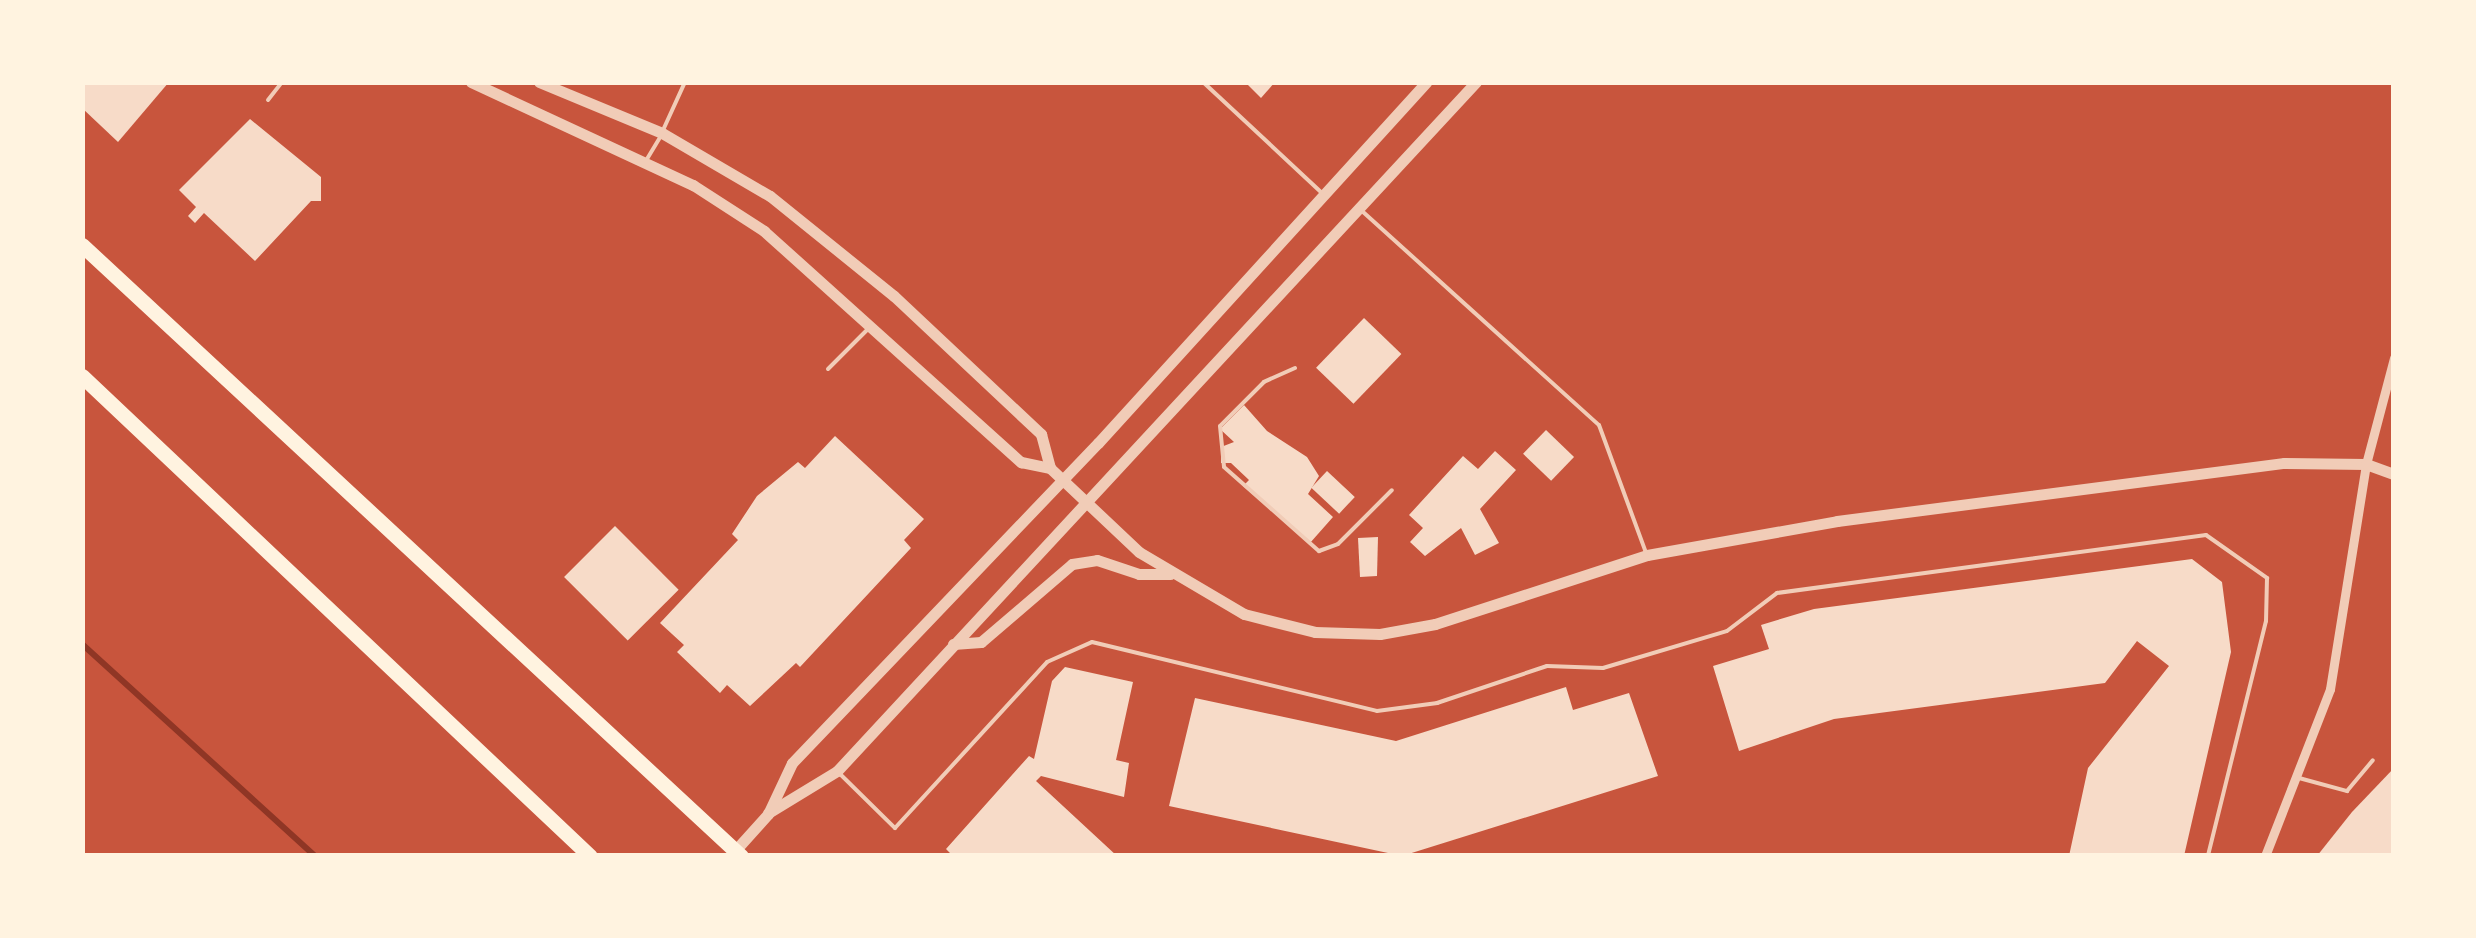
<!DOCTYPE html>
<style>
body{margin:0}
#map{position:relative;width:2476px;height:938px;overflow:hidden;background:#c8553d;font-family:Signika,sans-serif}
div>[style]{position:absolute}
.stream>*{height:6px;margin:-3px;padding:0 3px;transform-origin:3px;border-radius:3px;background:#8f3625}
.building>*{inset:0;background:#f7dbc8;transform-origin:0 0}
.service>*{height:4px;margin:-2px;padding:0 2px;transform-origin:2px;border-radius:2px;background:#f1ccb7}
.minor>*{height:9px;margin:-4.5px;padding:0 4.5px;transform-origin:4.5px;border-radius:4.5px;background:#f1ccb7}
.tertiary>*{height:11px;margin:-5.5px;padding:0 5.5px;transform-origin:5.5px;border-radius:5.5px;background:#f1ccb7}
.motorway>*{height:15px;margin:-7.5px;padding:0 7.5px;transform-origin:7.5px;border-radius:7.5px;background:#fff3e0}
span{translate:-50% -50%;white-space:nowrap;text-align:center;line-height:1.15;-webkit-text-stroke:10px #fff3e0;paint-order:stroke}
.frame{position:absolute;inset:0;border:85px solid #fff3e0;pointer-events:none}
</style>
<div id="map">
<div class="stream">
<div style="left:82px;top:644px;width:315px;rotate:42.3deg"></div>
</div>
<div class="building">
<div style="clip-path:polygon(82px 82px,169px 82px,118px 142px,82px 108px)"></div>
<div style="clip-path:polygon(1245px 82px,1275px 82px,1261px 98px)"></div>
<div style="clip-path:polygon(250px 119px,321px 177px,321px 201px,311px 201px,255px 261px,204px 213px,195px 223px,188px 216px,196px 207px,179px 190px)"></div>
<div style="left:1364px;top:318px;width:52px;height:69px;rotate:44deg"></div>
<div style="clip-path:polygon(1244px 405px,1267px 431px,1307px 457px,1319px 476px,1308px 494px,1333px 517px,1310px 543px,1243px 486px,1249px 480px,1231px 463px,1221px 463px,1221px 447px,1234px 442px,1220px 429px)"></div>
<div style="left:1546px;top:430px;width:39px;height:33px;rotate:44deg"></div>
<div style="clip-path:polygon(835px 436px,924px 519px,904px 540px,911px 548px,800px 667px,796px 663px,750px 706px,727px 685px,720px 693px,677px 652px,684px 645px,660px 623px,738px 540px,732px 534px,757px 496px,798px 462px,805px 468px)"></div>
<div style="clip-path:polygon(1495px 451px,1516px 470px,1480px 509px,1499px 543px,1475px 555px,1461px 528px,1425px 556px,1410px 542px,1423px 528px,1409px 515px,1463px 456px,1478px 469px)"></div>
<div style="left:1327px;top:471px;width:38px;height:23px;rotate:43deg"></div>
<div style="left:615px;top:526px;width:90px;height:72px;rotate:45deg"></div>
<div style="clip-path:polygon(1378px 537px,1377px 576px,1360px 577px,1358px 538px)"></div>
<div style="clip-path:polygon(2192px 559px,2222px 582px,2231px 652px,2184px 856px,2069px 856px,2088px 768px,2169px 666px,2137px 641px,2105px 683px,1834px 719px,1739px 751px,1713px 666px,1769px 649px,1761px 625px,1814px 609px)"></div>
<div style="clip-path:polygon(1065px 667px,1133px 682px,1116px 760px,1129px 763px,1124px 797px,1041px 776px,1036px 781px,1117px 856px,953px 856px,946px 849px,1029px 756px,1034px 759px,1052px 681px)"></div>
<div style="clip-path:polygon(1566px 687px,1573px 710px,1629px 693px,1658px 776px,1402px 856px,1169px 806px,1195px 698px,1396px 741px)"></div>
<div style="clip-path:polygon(2394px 768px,2394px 856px,2317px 856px,2352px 812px)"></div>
</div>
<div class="service">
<div style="left:1203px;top:82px;width:163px;rotate:43deg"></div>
<div style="left:268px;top:100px;width:23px;rotate:-52deg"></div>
<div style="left:664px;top:128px;width:51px;rotate:-65.5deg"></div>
<div style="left:647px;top:159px;width:26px;rotate:-59deg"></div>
<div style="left:1362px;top:211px;width:319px;rotate:42.1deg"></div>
<div style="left:1599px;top:425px;width:136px;rotate:69.8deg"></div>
<div style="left:1295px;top:368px;width:34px;rotate:156deg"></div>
<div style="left:1264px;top:382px;width:62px;rotate:135deg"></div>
<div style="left:1220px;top:426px;width:41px;rotate:84.4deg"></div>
<div style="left:1224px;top:467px;width:127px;rotate:41.5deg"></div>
<div style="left:1319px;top:551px;width:20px;rotate:-20deg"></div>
<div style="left:1338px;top:544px;width:76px;rotate:-45deg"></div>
<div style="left:828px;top:369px;width:59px;rotate:-45deg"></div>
<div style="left:838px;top:772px;width:80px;rotate:44.5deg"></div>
<div style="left:895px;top:828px;width:225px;rotate:-47.5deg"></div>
<div style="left:1047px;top:662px;width:49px;rotate:-24deg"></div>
<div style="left:1092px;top:642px;width:293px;rotate:13.6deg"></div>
<div style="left:1377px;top:711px;width:61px;rotate:-7.6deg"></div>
<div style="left:1437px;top:703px;width:116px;rotate:-18.6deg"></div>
<div style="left:1547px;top:666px;width:56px;rotate:2deg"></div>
<div style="left:1603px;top:668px;width:129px;rotate:-16.6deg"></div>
<div style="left:1727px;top:631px;width:63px;rotate:-37.2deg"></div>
<div style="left:1777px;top:593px;width:433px;rotate:-7.7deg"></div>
<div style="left:2206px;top:535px;width:75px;rotate:35.2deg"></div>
<div style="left:2267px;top:578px;width:43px;rotate:91.3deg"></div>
<div style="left:2266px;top:621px;width:242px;rotate:103.9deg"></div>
<div style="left:2299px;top:778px;width:50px;rotate:15.2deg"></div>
<div style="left:2347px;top:791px;width:40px;rotate:-50deg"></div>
</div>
<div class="minor">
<div style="left:2265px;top:856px;width:179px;rotate:-68.7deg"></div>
<div style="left:2330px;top:689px;width:228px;rotate:-80.9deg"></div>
<div style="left:2366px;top:464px;width:110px;rotate:-75.2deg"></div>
</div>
<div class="tertiary">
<div style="left:471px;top:82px;width:245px;rotate:24.9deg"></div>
<div style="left:693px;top:185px;width:85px;rotate:32.9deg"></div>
<div style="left:764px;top:231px;width:346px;rotate:42deg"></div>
<div style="left:1021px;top:462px;width:30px;rotate:12deg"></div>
<div style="left:539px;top:82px;width:133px;rotate:22.5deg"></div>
<div style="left:662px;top:133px;width:125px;rotate:30.3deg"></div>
<div style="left:770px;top:196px;width:159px;rotate:38.9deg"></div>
<div style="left:894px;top:296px;width:202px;rotate:43.2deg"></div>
<div style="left:1041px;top:434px;width:35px;rotate:75deg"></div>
<div style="left:1050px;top:468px;width:122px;rotate:43.3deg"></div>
<div style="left:1139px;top:552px;width:122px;rotate:30.6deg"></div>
<div style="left:1244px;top:614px;width:73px;rotate:14.2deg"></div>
<div style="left:1315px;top:632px;width:65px;rotate:1.8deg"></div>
<div style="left:1380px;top:634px;width:56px;rotate:-10.3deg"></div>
<div style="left:1435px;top:624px;width:223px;rotate:-18deg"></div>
<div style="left:1647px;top:555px;width:193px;rotate:-10.1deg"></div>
<div style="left:1837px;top:521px;width:451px;rotate:-7.4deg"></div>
<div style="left:2284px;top:463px;width:82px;rotate:0.7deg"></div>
<div style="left:2366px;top:464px;width:30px;rotate:20deg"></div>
<div style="left:953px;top:644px;width:28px;rotate:-4deg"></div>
<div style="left:981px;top:642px;width:120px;rotate:-40.6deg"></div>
<div style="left:1072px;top:564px;width:25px;rotate:-9deg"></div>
<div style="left:1097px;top:560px;width:44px;rotate:18.4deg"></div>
<div style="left:1139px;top:574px;width:31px"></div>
<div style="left:768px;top:813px;width:81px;rotate:-31.3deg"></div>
<div style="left:837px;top:771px;width:940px;rotate:-47.16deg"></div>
<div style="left:732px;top:854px;width:54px;rotate:-48deg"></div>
<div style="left:768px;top:814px;width:56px;rotate:-64.8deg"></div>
<div style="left:792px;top:763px;width:443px;rotate:-46.3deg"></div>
<div style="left:1098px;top:443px;width:488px;rotate:-47.7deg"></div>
</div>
<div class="motorway">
<div style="left:82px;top:245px;width:899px;rotate:42.84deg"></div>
<div style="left:82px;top:376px;width:699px;rotate:43.38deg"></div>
</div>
<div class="frame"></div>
</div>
